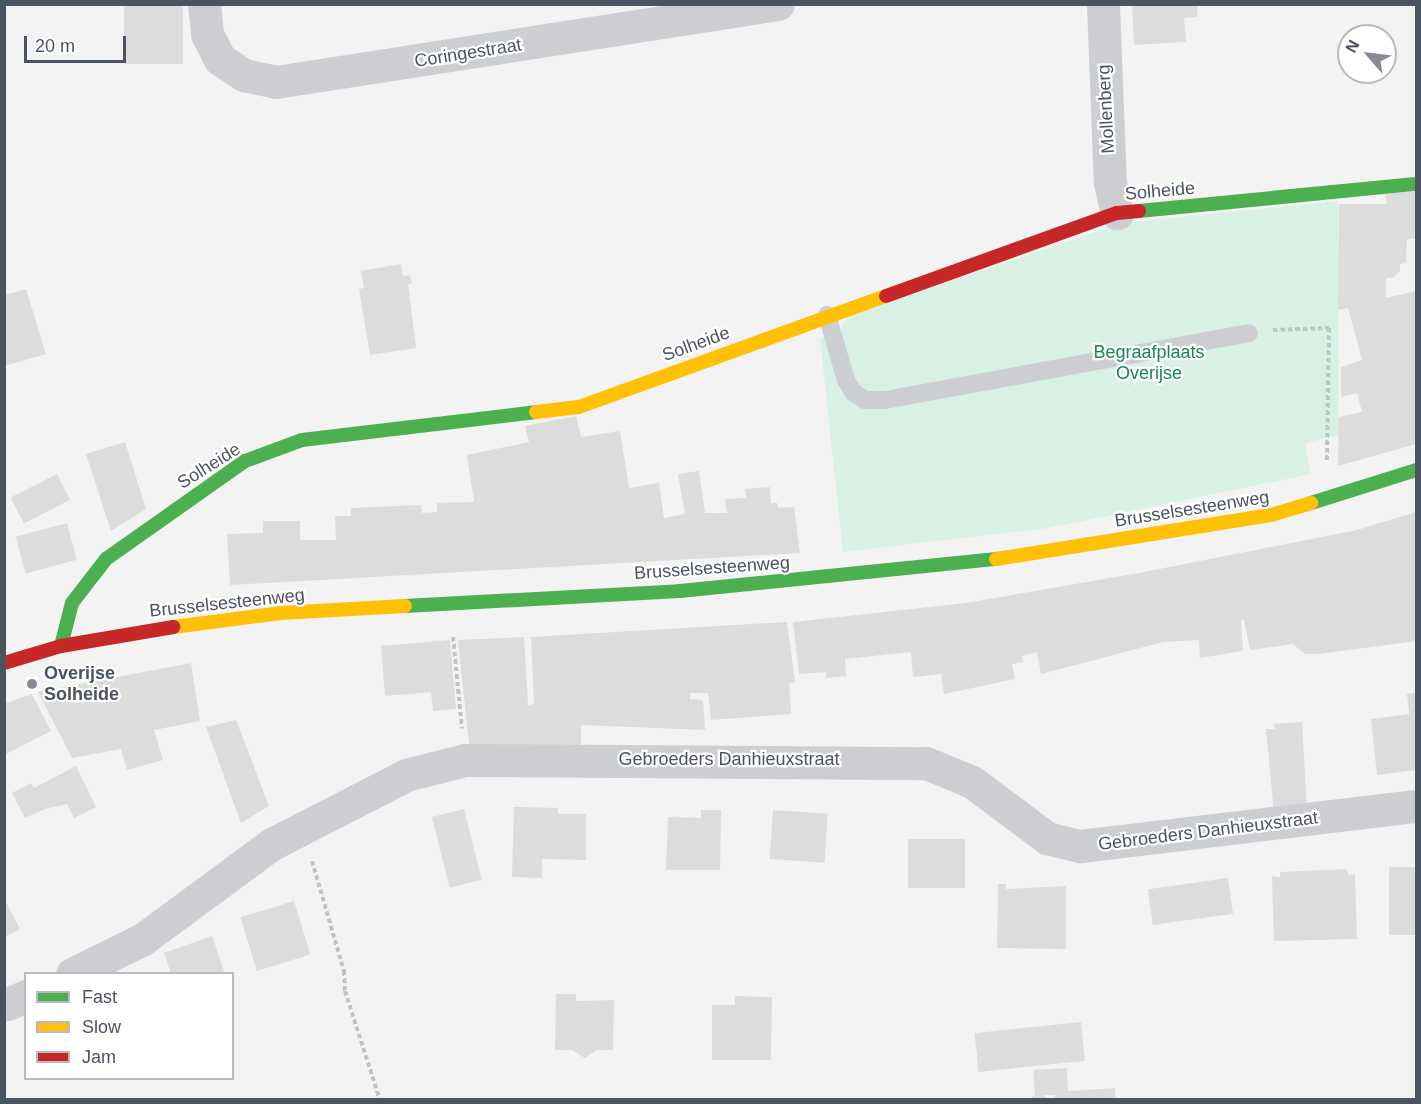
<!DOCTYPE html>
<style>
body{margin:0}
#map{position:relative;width:1421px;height:1104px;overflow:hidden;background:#f3f3f3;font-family:Arial,sans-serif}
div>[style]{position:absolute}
.green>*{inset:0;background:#d8f1e4}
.building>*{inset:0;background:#dcdcdd;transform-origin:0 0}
.path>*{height:4px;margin-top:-2px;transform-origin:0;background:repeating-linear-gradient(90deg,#bbc6c3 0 4.5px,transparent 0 7.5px)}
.lane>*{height:18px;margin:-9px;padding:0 9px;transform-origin:9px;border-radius:9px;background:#cdced1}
.street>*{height:33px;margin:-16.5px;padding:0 16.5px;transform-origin:16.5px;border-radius:16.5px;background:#cdced1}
.fast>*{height:14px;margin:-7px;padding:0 7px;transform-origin:7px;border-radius:7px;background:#4caf50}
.slow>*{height:14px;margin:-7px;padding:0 7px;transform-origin:7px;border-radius:7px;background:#ffc107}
.jam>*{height:14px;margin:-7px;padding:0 7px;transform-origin:7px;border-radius:7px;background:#c62828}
.dots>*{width:16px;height:16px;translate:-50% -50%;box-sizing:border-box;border:3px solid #fff;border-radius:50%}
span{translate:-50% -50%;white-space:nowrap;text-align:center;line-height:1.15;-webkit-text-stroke:4.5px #fff;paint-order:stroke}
.street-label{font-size:18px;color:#4a5360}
.park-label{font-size:18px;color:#188457}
.poi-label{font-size:18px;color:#4a5360;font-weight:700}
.left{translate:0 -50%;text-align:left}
.frame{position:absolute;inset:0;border:6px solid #4a5360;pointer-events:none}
.legend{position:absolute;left:24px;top:972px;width:210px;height:108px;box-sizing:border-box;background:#fff;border:2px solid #b7babf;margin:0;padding:8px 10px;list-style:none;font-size:18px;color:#4a5360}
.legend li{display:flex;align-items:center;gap:12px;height:30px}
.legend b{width:30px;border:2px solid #b7babf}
.north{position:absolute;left:1337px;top:24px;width:60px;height:60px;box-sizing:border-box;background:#fff;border:2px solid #b7babf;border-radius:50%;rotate:298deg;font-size:16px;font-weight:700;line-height:24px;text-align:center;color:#4a5360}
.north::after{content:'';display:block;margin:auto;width:21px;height:27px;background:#858b93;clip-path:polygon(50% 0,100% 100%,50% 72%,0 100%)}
.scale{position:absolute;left:24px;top:36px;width:102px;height:27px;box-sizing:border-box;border:3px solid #4a5360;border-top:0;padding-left:8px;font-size:18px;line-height:21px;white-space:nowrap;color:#4a5360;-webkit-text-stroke:4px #fff;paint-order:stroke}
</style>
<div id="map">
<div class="green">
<div style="clip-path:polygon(1338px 201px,1339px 435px,1305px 443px,1311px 474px,1048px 528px,843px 552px,820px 338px,839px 332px,847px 317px,1121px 223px)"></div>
</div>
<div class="building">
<div style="left:124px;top:4px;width:59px;height:60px"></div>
<div style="clip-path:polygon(1132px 4px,1198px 4px,1197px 17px,1184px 18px,1186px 42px,1134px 45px)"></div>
<div style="clip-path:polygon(1416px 191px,1416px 238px,1407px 239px,1406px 263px,1400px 264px,1400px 271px,1393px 278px,1386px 278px,1386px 298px,1415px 291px,1416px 444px,1338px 466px,1339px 417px,1362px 412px,1357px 393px,1341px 397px,1341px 367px,1362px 360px,1348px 308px,1338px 310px,1339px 204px,1387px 204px,1385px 194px)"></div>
<div style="clip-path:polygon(401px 264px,403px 276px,410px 275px,412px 284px,408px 284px,416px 348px,370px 355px,359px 289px,364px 288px,361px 271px)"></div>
<div style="clip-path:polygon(26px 289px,46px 354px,4px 366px,4px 295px)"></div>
<div style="clip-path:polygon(576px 416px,581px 437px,620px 431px,629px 488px,659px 483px,664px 518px,685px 514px,678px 474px,699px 471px,705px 513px,727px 513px,725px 499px,746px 498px,745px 489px,770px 487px,771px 503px,777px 503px,778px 508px,794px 507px,800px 553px,230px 585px,227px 534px,263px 533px,263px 521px,300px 521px,300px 540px,336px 540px,335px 516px,351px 516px,351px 508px,421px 505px,422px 513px,437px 512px,437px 503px,474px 502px,467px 455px,529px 442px,525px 426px)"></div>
<div style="clip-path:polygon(125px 442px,146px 509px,111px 531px,86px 454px)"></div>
<div style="left:57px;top:474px;width:29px;height:52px;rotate:63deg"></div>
<div style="clip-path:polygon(1416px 512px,1416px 641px,1319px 654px,1305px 654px,1293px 644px,1250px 650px,1244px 619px,1241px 620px,1243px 651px,1200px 658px,1199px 640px,1163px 642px,1041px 674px,1037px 652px,1022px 656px,1023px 662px,1012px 664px,1015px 679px,944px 694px,941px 674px,913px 677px,911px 652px,845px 659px,846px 676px,826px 678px,826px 672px,799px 674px,793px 622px,966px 603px,1139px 573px,1357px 530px)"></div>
<div style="left:67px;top:523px;width:38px;height:53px;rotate:75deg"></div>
<div style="clip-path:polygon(787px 622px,795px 682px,789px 683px,791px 714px,711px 720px,708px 693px,690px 693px,690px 699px,703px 700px,705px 730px,581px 725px,581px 746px,469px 744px,458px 640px,524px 637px,528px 705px,534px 704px,531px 637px)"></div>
<div style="clip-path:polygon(450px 640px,456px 709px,433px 711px,431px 692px,385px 696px,381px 646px)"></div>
<div style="clip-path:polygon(191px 663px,200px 721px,154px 730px,163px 760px,127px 770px,121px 749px,72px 758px,38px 692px)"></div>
<div style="clip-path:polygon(1416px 693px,1416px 770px,1377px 775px,1371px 719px,1409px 714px,1407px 694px)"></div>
<div style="clip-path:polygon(32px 694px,51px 731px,4px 755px,4px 704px)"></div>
<div style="clip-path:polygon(236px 720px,269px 806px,241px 823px,206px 727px)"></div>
<div style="clip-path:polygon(1302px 722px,1307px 810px,1274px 814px,1266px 729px,1275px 729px,1274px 724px)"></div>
<div style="clip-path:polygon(76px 766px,96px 807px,74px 818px,67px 804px,45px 809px,25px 818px,12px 793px,31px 783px,34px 788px)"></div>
<div style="clip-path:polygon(514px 807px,558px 808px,558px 814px,586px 814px,586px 860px,542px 859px,542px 878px,512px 877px)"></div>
<div style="left:464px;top:809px;width:73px;height:33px;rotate:76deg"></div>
<div style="clip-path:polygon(701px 810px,721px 810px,720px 870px,666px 870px,668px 817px,701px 818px)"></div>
<div style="left:773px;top:810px;width:55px;height:49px;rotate:4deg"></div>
<div style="left:965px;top:839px;width:49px;height:57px;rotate:90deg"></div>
<div style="left:1416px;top:867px;width:68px;height:27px;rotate:90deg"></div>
<div style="clip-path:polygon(1347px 869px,1348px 875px,1355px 874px,1357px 939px,1274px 941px,1272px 876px,1280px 877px,1280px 872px)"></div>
<div style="left:1228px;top:878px;width:36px;height:81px;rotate:82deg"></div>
<div style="clip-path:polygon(998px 884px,1006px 884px,1006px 889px,1066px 886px,1066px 949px,997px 948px)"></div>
<div style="clip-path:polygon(4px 898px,20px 929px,4px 937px)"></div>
<div style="left:294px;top:901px;width:56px;height:56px;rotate:73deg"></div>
<div style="clip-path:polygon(212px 936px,225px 974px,171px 974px,164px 953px)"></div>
<div style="clip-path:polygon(556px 994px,576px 994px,576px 1001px,614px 1000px,613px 1050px,597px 1050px,585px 1058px,572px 1050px,555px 1050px)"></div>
<div style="clip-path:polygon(735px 996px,772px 997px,771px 1060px,712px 1060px,712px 1005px,735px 1005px)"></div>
<div style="left:1081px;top:1022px;width:39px;height:107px;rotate:84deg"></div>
<div style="clip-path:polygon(1067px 1068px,1068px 1091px,1115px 1088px,1116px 1100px,1055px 1100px,1055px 1095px,1043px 1095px,1050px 1100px,1030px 1100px,1035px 1094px,1033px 1070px)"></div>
</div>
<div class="path">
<div style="left:815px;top:4px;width:30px"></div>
<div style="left:1273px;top:330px;width:56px;rotate:-2deg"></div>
<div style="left:1329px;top:328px;width:134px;rotate:90.9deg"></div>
<div style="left:453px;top:637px;width:92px;rotate:84.4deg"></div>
<div style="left:312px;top:861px;width:115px;rotate:73.8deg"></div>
<div style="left:344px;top:971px;width:20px;rotate:87deg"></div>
<div style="left:345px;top:991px;width:114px;rotate:72.2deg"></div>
</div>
<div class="lane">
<div style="left:827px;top:315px;width:68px;rotate:73.7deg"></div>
<div style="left:846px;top:380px;width:14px;rotate:60deg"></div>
<div style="left:853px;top:392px;width:14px;rotate:34deg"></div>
<div style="left:865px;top:400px;width:20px"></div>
<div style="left:885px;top:400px;width:370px;rotate:-10.4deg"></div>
</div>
<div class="street">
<div style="left:204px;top:4px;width:30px;rotate:84deg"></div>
<div style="left:207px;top:34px;width:28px;rotate:63deg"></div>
<div style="left:220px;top:59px;width:29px;rotate:34deg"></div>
<div style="left:244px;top:75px;width:33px;rotate:12deg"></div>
<div style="left:276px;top:82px;width:508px;rotate:-8.83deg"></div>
<div style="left:1103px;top:4px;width:179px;rotate:87.8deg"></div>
<div style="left:1110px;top:183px;width:31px;rotate:77deg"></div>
<div style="left:72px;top:974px;width:79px;rotate:-26.2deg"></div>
<div style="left:143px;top:939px;width:160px;rotate:-36.4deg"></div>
<div style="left:272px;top:844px;width:151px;rotate:-27.2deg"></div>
<div style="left:406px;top:775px;width:61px;rotate:-14.3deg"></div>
<div style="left:465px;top:760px;width:461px;rotate:0.4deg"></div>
<div style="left:926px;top:763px;width:50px;rotate:22.4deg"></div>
<div style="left:972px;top:782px;width:94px;rotate:36.7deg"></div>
<div style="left:1047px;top:838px;width:34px;rotate:14deg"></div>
<div style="left:1080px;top:846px;width:338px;rotate:-6.8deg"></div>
<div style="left:8px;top:1004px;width:20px;rotate:-24deg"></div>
</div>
<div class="fast">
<div style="left:1139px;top:211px;width:278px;rotate:-5.6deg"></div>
<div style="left:1311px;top:503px;width:110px;rotate:-17.4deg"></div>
<div style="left:405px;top:606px;width:275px;rotate:-3.1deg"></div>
<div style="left:680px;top:591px;width:318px;rotate:-5.8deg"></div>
<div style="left:61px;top:646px;width:44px;rotate:-75.7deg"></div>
<div style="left:72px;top:603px;width:56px;rotate:-52.3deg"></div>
<div style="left:106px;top:559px;width:170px;rotate:-35.2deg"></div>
<div style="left:245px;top:461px;width:61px;rotate:-20.2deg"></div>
<div style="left:302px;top:440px;width:236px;rotate:-6.8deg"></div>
</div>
<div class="slow">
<div style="left:536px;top:412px;width:43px;rotate:-6.6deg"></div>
<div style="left:579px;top:407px;width:326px;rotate:-19.9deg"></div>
<div style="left:996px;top:559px;width:278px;rotate:-9.1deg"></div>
<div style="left:1271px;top:515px;width:42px;rotate:-16.7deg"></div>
<div style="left:173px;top:627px;width:109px;rotate:-7.4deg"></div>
<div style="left:281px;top:613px;width:124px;rotate:-3.2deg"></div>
</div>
<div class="jam">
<div style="left:886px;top:296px;width:245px;rotate:-19.8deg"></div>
<div style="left:1117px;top:213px;width:22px;rotate:-5deg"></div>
<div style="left:4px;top:663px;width:59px;rotate:-16.6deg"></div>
<div style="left:61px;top:646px;width:114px;rotate:-9.6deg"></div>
</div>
<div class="dots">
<div style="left:32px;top:684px;background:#858b93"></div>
</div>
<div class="street-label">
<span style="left:468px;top:53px;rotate:-9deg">Coringestraat</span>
<span style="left:1106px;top:109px;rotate:-93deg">Mollenberg</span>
<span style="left:1160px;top:191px;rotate:-5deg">Solheide</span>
<span style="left:696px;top:344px;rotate:-20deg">Solheide</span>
<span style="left:209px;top:466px;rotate:-32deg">Solheide</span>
<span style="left:1192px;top:509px;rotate:-9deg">Brusselsesteenweg</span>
<span style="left:712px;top:568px;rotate:-4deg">Brusselsesteenweg</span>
<span style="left:227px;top:603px;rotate:-6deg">Brusselsesteenweg</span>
<span style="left:729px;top:759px">Gebroeders Danhieuxstraat</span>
<span style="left:1208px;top:831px;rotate:-7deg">Gebroeders Danhieuxstraat</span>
</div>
<div class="park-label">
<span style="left:1149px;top:363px">Begraafplaats<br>Overijse</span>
</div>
<div class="poi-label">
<span class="left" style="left:44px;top:684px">Overijse<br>Solheide</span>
</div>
<div class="frame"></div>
<ul class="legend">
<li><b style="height:8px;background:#4caf50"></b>Fast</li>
<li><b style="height:8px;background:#ffc107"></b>Slow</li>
<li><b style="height:8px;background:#c62828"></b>Jam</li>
</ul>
<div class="north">N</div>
<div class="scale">20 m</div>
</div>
